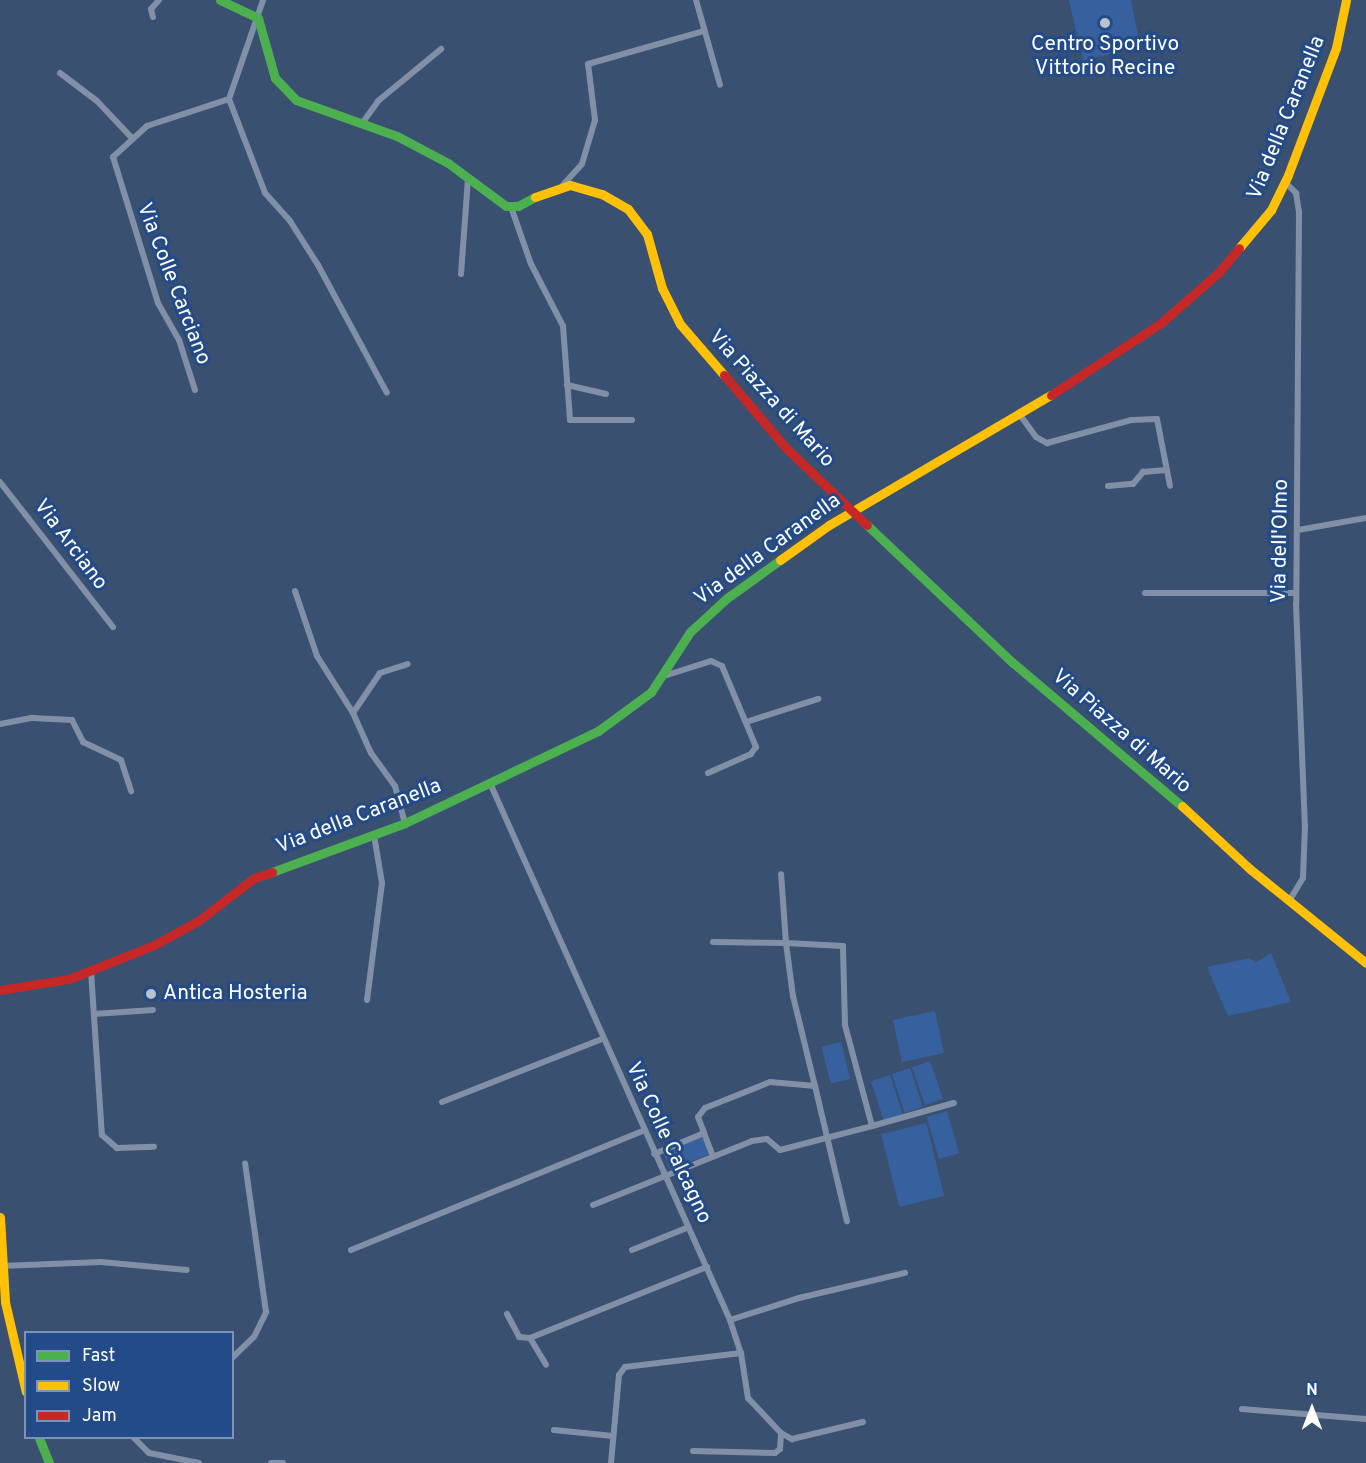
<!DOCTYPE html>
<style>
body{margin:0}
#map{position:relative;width:1366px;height:1463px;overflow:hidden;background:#3a5071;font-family:Overpass,sans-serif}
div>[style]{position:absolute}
.green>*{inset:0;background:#37619e;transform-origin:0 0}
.street>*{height:6px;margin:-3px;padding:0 3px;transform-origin:3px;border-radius:3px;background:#8190a7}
.fast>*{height:9px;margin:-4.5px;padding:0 4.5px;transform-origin:4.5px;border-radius:4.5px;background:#4caf50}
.slow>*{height:9px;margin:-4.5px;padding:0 4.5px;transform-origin:4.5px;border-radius:4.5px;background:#ffc107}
.jam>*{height:9px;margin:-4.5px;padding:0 4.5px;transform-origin:4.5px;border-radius:4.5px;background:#c62828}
.dots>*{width:16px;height:16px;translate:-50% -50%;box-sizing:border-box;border:3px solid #234b88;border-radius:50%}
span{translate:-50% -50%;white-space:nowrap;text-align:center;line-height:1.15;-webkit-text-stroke:6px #234b88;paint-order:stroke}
.poi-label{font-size:21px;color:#fff}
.left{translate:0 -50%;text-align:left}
.street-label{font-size:21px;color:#fff}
.legend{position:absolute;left:24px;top:1331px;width:210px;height:108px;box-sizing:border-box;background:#234b88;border:2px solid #7b93b8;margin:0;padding:8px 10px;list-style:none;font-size:18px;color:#fff}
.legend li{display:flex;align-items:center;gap:12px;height:30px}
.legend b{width:30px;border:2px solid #7b93b8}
.north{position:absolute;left:1282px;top:1379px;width:60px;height:60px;-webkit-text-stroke:4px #234b88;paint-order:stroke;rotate:0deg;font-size:16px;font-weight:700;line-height:24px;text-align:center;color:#fff}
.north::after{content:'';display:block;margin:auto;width:21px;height:27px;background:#fff;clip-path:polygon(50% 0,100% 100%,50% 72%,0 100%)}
</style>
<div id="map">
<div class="green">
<div style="clip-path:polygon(1069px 0,1131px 0,1140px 46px,1083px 61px)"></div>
<div style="clip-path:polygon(1271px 953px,1291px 1002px,1228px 1016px,1207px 967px,1250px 958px,1255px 963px)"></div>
<div style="left:935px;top:1011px;width:43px;height:43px;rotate:78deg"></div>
<div style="left:841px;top:1042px;width:38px;height:20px;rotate:76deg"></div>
<div style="left:930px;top:1061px;width:40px;height:19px;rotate:71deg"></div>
<div style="left:910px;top:1068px;width:41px;height:19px;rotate:72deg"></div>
<div style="left:890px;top:1075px;width:41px;height:20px;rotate:72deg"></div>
<div style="left:947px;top:1111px;width:44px;height:21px;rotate:74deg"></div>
<div style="left:926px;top:1123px;width:75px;height:46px;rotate:76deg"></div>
<div style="left:704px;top:1136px;width:19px;height:44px;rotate:69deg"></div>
</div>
<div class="street">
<div style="left:696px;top:0;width:88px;rotate:74.2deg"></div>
<div style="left:153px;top:17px;width:8px;rotate:-104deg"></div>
<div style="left:151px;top:9px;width:12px;rotate:-48deg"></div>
<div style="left:60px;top:73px;width:46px;rotate:37.1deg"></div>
<div style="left:97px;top:101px;width:50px;rotate:46.6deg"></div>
<div style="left:229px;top:99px;width:101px;rotate:69deg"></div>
<div style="left:265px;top:193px;width:38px;rotate:48deg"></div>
<div style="left:290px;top:221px;width:52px;rotate:57.5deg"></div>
<div style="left:318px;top:265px;width:145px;rotate:61.7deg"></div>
<div style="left:363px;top:122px;width:26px;rotate:-54deg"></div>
<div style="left:378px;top:101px;width:82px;rotate:-39.5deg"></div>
<div style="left:1285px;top:182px;width:16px;rotate:45deg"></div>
<div style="left:1296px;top:193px;width:20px;rotate:81deg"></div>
<div style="left:1299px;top:213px;width:391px;rotate:90.4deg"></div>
<div style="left:1296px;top:604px;width:222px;rotate:87.7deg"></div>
<div style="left:1305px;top:826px;width:52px;rotate:92.2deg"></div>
<div style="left:1303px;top:878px;width:27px;rotate:121deg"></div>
<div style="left:563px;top:185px;width:28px;rotate:-48deg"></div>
<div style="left:582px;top:164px;width:46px;rotate:-73.5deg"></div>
<div style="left:595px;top:120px;width:56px;rotate:-97.1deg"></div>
<div style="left:588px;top:64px;width:121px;rotate:-15.9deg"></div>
<div style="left:511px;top:207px;width:60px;rotate:70.7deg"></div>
<div style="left:531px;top:264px;width:70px;rotate:62.7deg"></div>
<div style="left:563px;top:326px;width:94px;rotate:85.7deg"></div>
<div style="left:570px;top:420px;width:62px"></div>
<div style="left:461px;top:274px;width:96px;rotate:-85.8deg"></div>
<div style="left:567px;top:385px;width:40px;rotate:13deg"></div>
<div style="left:195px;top:390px;width:52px;rotate:-107.7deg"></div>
<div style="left:179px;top:340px;width:43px;rotate:-119.6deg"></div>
<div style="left:158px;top:303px;width:153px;rotate:-107.1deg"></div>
<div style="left:113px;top:157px;width:46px;rotate:-42.4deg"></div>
<div style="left:147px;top:126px;width:86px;rotate:-18.2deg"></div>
<div style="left:229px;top:99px;width:105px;rotate:-71deg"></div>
<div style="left:1020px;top:415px;width:27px;rotate:54deg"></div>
<div style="left:1036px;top:437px;width:13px;rotate:29deg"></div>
<div style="left:1047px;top:443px;width:87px;rotate:-15.3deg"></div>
<div style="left:1131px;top:420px;width:26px;rotate:-2deg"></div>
<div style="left:1157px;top:419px;width:68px;rotate:79deg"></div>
<div style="left:0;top:482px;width:184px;rotate:52.1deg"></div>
<div style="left:1108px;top:486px;width:25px;rotate:-5deg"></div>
<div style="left:1133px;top:484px;width:16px;rotate:-50deg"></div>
<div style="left:1143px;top:472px;width:23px;rotate:-5deg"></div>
<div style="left:1298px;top:530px;width:69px;rotate:-10deg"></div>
<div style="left:295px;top:591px;width:69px;rotate:71.3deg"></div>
<div style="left:317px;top:656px;width:67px;rotate:57.7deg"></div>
<div style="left:353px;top:713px;width:44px;rotate:65.8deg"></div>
<div style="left:371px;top:753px;width:41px;rotate:54deg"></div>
<div style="left:395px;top:786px;width:38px;rotate:75deg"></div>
<div style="left:1145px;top:593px;width:151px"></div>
<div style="left:664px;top:676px;width:49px;rotate:-17.7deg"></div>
<div style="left:711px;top:661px;width:12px;rotate:24deg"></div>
<div style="left:722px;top:666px;width:88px;rotate:67.2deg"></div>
<div style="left:756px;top:747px;width:9px;rotate:126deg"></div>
<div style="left:751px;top:754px;width:47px;rotate:156.2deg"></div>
<div style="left:353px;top:713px;width:48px;rotate:-56deg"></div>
<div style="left:380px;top:673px;width:29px;rotate:-18deg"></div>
<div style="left:746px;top:722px;width:76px;rotate:-17.7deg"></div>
<div style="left:0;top:724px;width:33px;rotate:-11deg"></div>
<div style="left:32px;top:718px;width:40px;rotate:2.9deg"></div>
<div style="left:72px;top:720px;width:25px;rotate:63deg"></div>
<div style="left:83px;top:742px;width:42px;rotate:25.3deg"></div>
<div style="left:121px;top:760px;width:33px;rotate:72deg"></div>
<div style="left:490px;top:783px;width:588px;rotate:65.92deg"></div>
<div style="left:730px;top:1320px;width:35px;rotate:72deg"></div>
<div style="left:741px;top:1353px;width:46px;rotate:81.2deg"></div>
<div style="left:748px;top:1398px;width:48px;rotate:46.7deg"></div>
<div style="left:781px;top:1433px;width:13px;rotate:29deg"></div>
<div style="left:792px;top:1439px;width:73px;rotate:-13.5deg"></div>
<div style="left:713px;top:942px;width:73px;rotate:0.8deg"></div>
<div style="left:786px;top:943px;width:69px;rotate:-94.1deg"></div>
<div style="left:91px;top:971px;width:164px;rotate:86.2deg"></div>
<div style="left:102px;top:1135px;width:20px;rotate:41deg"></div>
<div style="left:117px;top:1148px;width:37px;rotate:-2deg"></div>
<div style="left:367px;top:1000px;width:118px;rotate:-82.7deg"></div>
<div style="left:382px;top:883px;width:49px;rotate:-99.5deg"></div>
<div style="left:94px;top:1014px;width:59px;rotate:-3.9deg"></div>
<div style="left:815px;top:1086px;width:139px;rotate:76.7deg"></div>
<div style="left:442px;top:1102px;width:172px;rotate:-21.5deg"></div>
<div style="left:872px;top:1126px;width:85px;rotate:-15.7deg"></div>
<div style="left:704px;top:1133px;width:25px;rotate:69deg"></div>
<div style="left:593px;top:1205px;width:171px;rotate:-21.9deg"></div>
<div style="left:752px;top:1141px;width:15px;rotate:-8deg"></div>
<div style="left:767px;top:1139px;width:17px;rotate:40deg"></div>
<div style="left:780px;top:1150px;width:95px;rotate:-14.6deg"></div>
<div style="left:872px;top:1126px;width:105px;rotate:-105deg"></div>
<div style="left:845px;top:1025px;width:79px;rotate:-91.5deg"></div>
<div style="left:843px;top:946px;width:57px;rotate:-177deg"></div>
<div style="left:786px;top:943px;width:53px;rotate:82.5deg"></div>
<div style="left:793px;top:996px;width:93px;rotate:76.3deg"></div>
<div style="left:815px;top:1086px;width:45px;rotate:-174.9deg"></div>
<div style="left:770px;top:1082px;width:70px;rotate:158.2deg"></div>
<div style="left:705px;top:1108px;width:11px;rotate:128deg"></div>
<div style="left:698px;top:1117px;width:17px;rotate:69deg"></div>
<div style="left:704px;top:1133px;width:54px;rotate:157.2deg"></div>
<div style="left:351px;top:1250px;width:315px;rotate:-22.2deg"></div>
<div style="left:632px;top:1250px;width:61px;rotate:-22deg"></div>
<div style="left:1px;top:1266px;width:100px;rotate:-2.3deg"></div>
<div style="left:101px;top:1262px;width:86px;rotate:5.3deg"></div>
<div style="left:507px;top:1314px;width:26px;rotate:62deg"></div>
<div style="left:519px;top:1337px;width:11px;rotate:5deg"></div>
<div style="left:530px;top:1338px;width:31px;rotate:59deg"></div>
<div style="left:730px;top:1320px;width:72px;rotate:-17.7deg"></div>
<div style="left:799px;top:1298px;width:109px;rotate:-13.3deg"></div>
<div style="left:530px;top:1338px;width:191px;rotate:-21.9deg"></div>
<div style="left:232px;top:1358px;width:30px;rotate:-44deg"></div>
<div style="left:254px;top:1337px;width:28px;rotate:-64deg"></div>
<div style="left:266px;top:1312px;width:150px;rotate:-98deg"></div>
<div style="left:1242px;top:1409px;width:124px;rotate:4.6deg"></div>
<div style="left:554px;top:1430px;width:59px;rotate:5.8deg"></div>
<div style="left:134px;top:1438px;width:21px;rotate:45deg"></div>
<div style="left:149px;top:1453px;width:51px;rotate:11.3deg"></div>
<div style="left:693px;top:1451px;width:82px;rotate:1.4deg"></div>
<div style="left:775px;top:1453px;width:6px;rotate:-39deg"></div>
<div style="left:780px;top:1449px;width:16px;rotate:-86deg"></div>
<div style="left:271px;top:1463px;width:12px"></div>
<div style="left:611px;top:1463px;width:88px;rotate:-84.8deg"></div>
<div style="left:619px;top:1375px;width:10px;rotate:-53deg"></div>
<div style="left:625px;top:1367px;width:117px;rotate:-6.9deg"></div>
</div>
<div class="fast">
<div style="left:220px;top:0;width:42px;rotate:25.3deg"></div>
<div style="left:258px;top:18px;width:62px;rotate:74.2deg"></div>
<div style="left:275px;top:78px;width:30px;rotate:46deg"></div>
<div style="left:296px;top:100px;width:107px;rotate:19.6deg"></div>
<div style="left:397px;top:136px;width:58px;rotate:27.9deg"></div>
<div style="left:448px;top:163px;width:72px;rotate:36.6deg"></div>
<div style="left:506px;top:206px;width:12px"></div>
<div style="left:518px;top:206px;width:19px;rotate:-28deg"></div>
<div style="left:867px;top:525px;width:199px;rotate:43.4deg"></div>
<div style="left:1012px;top:662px;width:223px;rotate:40.3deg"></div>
<div style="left:272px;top:872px;width:142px;rotate:-20.2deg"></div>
<div style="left:405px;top:823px;width:214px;rotate:-25.5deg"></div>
<div style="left:598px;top:731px;width:66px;rotate:-36.3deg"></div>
<div style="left:651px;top:692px;width:72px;rotate:-57deg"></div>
<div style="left:690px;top:632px;width:50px;rotate:-42.6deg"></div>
<div style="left:727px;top:598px;width:65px;rotate:-35.6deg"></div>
<div style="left:39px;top:1438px;width:27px;rotate:68deg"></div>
</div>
<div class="slow">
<div style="left:535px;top:197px;width:37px;rotate:-19deg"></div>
<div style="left:570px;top:185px;width:33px;rotate:16deg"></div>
<div style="left:602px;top:194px;width:30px;rotate:30deg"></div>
<div style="left:628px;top:209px;width:31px;rotate:53deg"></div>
<div style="left:647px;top:234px;width:56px;rotate:74.5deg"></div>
<div style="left:662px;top:288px;width:40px;rotate:63.4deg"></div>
<div style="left:680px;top:324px;width:67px;rotate:49.2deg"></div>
<div style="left:1239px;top:248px;width:50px;rotate:-49.9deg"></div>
<div style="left:1271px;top:210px;width:39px;rotate:-64deg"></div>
<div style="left:1288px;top:175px;width:136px;rotate:-69.3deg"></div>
<div style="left:1336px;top:48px;width:49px;rotate:-78.2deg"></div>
<div style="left:780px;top:560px;width:60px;rotate:-35.5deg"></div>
<div style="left:829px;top:525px;width:257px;rotate:-30.4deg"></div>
<div style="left:1182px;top:806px;width:93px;rotate:42.8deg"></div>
<div style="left:1250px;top:869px;width:149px;rotate:39deg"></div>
<div style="left:0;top:1217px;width:85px;rotate:86.6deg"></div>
<div style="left:5px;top:1302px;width:92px;rotate:76.9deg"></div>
</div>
<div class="jam">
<div style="left:724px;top:375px;width:94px;rotate:49.7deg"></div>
<div style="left:785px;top:447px;width:113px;rotate:43.6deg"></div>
<div style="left:1051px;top:395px;width:131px;rotate:-33.2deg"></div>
<div style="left:1161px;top:323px;width:77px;rotate:-41.3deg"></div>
<div style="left:1219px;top:272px;width:31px;rotate:-50deg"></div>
<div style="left:0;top:990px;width:70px;rotate:-9.1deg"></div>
<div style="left:69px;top:979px;width:92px;rotate:-21.8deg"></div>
<div style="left:154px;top:945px;width:50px;rotate:-28.6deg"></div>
<div style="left:198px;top:921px;width:71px;rotate:-37.5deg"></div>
<div style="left:254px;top:878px;width:19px;rotate:-18deg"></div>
</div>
<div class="dots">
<div style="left:1105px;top:23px;background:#bac2cd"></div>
<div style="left:151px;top:994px;background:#bac2cd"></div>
</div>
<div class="poi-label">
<span style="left:1105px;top:57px">Centro Sportivo<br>Vittorio Recine</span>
<span class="left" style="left:163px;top:994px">Antica Hosteria</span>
</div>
<div class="street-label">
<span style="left:1287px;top:118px;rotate:-68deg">Via della Caranella</span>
<span style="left:173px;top:284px;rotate:69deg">Via Colle Carciano</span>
<span style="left:771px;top:399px;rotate:48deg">Via Piazza di Mario</span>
<span style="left:1281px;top:541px;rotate:-89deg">Via dell'Olmo</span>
<span style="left:70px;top:545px;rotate:53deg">Via Arciano</span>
<span style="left:768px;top:550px;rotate:-36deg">Via della Caranella</span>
<span style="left:1121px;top:732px;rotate:41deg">Via Piazza di Mario</span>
<span style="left:359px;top:817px;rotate:-21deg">Via della Caranella</span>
<span style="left:668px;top:1143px;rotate:65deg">Via Colle Calcagno</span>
</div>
<ul class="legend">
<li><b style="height:8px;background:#4caf50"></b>Fast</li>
<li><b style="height:8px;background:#ffc107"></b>Slow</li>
<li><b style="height:8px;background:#c62828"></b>Jam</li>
</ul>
<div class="north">N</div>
</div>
